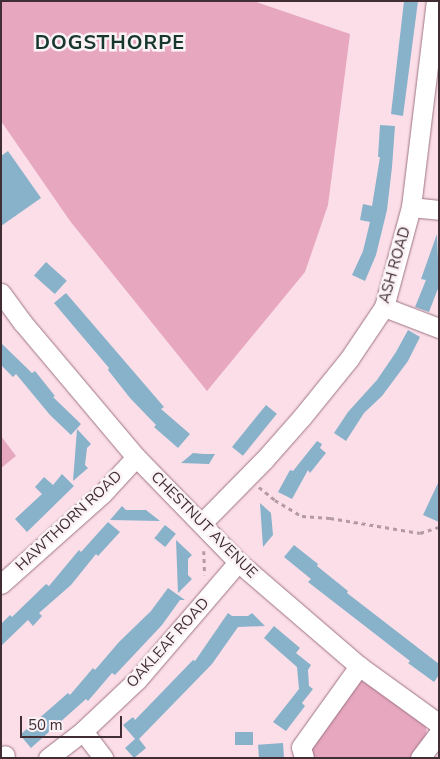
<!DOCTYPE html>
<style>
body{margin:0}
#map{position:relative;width:440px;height:759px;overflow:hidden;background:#fbdee8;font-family:"Nunito Sans",sans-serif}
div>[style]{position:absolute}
.green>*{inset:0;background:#e6a7bf}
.building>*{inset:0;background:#88b1ca;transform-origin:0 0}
.path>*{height:2.5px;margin-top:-1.25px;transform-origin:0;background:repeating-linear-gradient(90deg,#b39aa3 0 4px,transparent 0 8px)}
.roads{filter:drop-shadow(0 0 1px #9e7484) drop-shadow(0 0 1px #9e7484)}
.minor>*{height:19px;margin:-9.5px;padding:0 9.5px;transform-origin:9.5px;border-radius:9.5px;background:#fff}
span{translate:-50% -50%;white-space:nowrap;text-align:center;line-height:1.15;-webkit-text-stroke:5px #fbf2f5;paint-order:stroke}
.street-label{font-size:15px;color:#412e35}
.district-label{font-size:20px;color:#17362e;font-weight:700;letter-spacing:1px}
.frame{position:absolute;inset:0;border:2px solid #412e35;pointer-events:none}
.scale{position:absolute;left:20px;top:716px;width:102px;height:22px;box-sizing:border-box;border:2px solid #412e35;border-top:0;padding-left:6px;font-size:15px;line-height:18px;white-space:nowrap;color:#412e35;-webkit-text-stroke:4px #fbf2f5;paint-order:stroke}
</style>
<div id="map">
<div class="green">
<div style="clip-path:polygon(1px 1px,253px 1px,350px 34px,328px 205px,305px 272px,207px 391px,70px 221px,1px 121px)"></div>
<div style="clip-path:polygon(1px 436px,16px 456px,1px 468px)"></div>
<div style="clip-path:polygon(363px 681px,374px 683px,421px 718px,426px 728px,427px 736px,412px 758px,309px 758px,310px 742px,354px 684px)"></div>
</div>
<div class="building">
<div style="clip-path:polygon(404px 1px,418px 1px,403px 116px,391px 114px)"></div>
<div style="clip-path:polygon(380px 125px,395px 126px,392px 167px,387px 210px,376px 255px,365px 281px,352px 275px,363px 251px,370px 222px,360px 220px,363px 204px,372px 206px,380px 157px,378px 157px)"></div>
<div style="clip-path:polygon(8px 151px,41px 198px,1px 226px,1px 156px)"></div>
<div style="clip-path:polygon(437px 234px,439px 286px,429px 312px,415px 307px,426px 280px,421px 279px)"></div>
<div style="left:46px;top:262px;width:28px;height:18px;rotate:42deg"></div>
<div style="clip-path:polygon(66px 293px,164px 407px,161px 409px,190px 434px,178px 448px,154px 427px,156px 425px,130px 398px,108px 370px,109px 368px,54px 303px)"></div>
<div style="clip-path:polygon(408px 330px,420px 337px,408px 361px,382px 396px,364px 413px,346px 441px,334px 433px,348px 412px,377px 380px,396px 352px)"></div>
<div style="clip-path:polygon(1px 343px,32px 373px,35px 371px,55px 396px,53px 397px,81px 424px,71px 435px,50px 415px,16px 374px,13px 377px,1px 365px)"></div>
<div style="left:266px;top:405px;width:14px;height:54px;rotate:39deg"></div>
<div style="clip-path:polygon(77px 429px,91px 444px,87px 448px,85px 465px,88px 468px,73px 481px)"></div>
<div style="clip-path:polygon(317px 441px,322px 444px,320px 448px,326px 453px,310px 473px,308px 470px,292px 499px,278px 492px,290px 470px,293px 471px)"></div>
<div style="clip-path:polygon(193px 453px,204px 454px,215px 454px,209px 464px,181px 463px)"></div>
<div style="clip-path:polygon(62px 474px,74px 486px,27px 532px,15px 519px,42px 494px,35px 487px,44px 477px,53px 485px)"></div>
<div style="clip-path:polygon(439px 481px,439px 522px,423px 515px)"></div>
<div style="clip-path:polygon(260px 503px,271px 513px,273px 535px,263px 547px)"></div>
<div style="clip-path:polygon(122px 506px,126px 510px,146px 510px,160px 521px,110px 520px)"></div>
<div style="clip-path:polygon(108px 522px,120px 532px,98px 556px,96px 554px,71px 585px,39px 613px,42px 616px,33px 626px,28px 620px,1px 646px,1px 624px,10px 615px,12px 617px,46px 584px,49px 586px,79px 550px,81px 552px)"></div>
<div style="left:165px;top:525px;width:14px;height:17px;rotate:39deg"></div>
<div style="clip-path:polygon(176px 540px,192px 555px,188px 559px,188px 575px,192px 579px,178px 593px)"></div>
<div style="clip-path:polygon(294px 545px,318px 564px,317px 566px,348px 591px,347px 593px,439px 664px,439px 675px,434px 682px,408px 663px,410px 661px,308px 582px,311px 579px,284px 557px)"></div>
<div style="clip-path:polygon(168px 588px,185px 600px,180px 600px,162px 625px,115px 675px,112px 673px,88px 701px,86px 699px,31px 748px,20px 735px,68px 693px,70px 695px,93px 668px,95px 670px,119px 642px,151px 611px)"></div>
<div style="clip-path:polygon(228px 613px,232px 616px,248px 616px,252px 613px,265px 626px,238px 627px,212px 664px,139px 739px,146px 748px,134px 758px,125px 748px,135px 739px,123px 725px,133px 717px,135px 720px,193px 660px,195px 661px)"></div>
<div style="clip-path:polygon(274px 626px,300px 648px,296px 653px,311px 665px,308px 670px,309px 686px,313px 689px,302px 703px,305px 706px,286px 731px,273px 722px,299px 689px,297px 667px,264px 638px)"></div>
<div style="left:235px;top:732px;width:18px;height:13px"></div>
<div style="left:283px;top:743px;width:15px;height:25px;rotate:86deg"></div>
</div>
<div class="path">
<div style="left:259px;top:487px;width:21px;rotate:39deg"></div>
<div style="left:275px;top:500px;width:31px;rotate:31deg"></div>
<div style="left:302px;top:516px;width:28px;rotate:4deg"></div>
<div style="left:330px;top:518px;width:91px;rotate:9.5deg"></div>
<div style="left:420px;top:533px;width:20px;rotate:-18deg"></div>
<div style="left:204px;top:551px;width:24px;rotate:88deg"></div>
</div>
<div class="roads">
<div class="minor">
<div style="left:411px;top:207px;width:28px;rotate:6deg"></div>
<div style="left:1px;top:293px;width:37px;rotate:54deg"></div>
<div style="left:23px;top:323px;width:175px;rotate:49.9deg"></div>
<div style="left:136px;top:457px;width:146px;rotate:45.8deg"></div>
<div style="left:238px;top:562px;width:160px;rotate:40.7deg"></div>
<div style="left:359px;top:666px;width:99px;rotate:35.9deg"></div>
<div style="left:384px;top:307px;width:59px;rotate:20.9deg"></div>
<div style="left:202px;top:523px;width:88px;rotate:-45.5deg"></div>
<div style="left:264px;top:460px;width:57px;rotate:-48.5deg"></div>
<div style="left:302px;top:417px;width:75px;rotate:-51deg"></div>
<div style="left:349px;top:359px;width:63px;rotate:-56.1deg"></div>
<div style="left:384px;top:307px;width:104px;rotate:-74.9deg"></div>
<div style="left:411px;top:207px;width:208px;rotate:-83.1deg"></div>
<div style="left:1px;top:584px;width:135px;rotate:-41.7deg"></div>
<div style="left:102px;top:494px;width:50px;rotate:-47.4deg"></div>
<div style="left:83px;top:731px;width:34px;rotate:53deg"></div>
<div style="left:2px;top:758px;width:4px;rotate:-45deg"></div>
<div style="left:48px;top:758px;width:44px;rotate:-37.6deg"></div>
<div style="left:83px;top:731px;width:74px;rotate:-43.4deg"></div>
<div style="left:137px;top:680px;width:155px;rotate:-49.4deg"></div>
<div style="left:304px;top:758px;width:11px;rotate:-105deg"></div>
<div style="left:301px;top:747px;width:100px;rotate:-54.4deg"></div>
<div style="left:420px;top:758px;width:31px;rotate:-53deg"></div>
</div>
</div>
<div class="street-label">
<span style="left:395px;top:265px;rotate:-74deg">ASH ROAD</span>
<span style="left:69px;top:521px;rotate:-43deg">HAWTHORN ROAD</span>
<span style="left:204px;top:525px;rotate:45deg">CHESTNUT AVENUE</span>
<span style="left:168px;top:643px;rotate:-48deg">OAKLEAF ROAD</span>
</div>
<div class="district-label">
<span style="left:110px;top:42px">DOGSTHORPE</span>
</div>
<div class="frame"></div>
<div class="scale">50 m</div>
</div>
